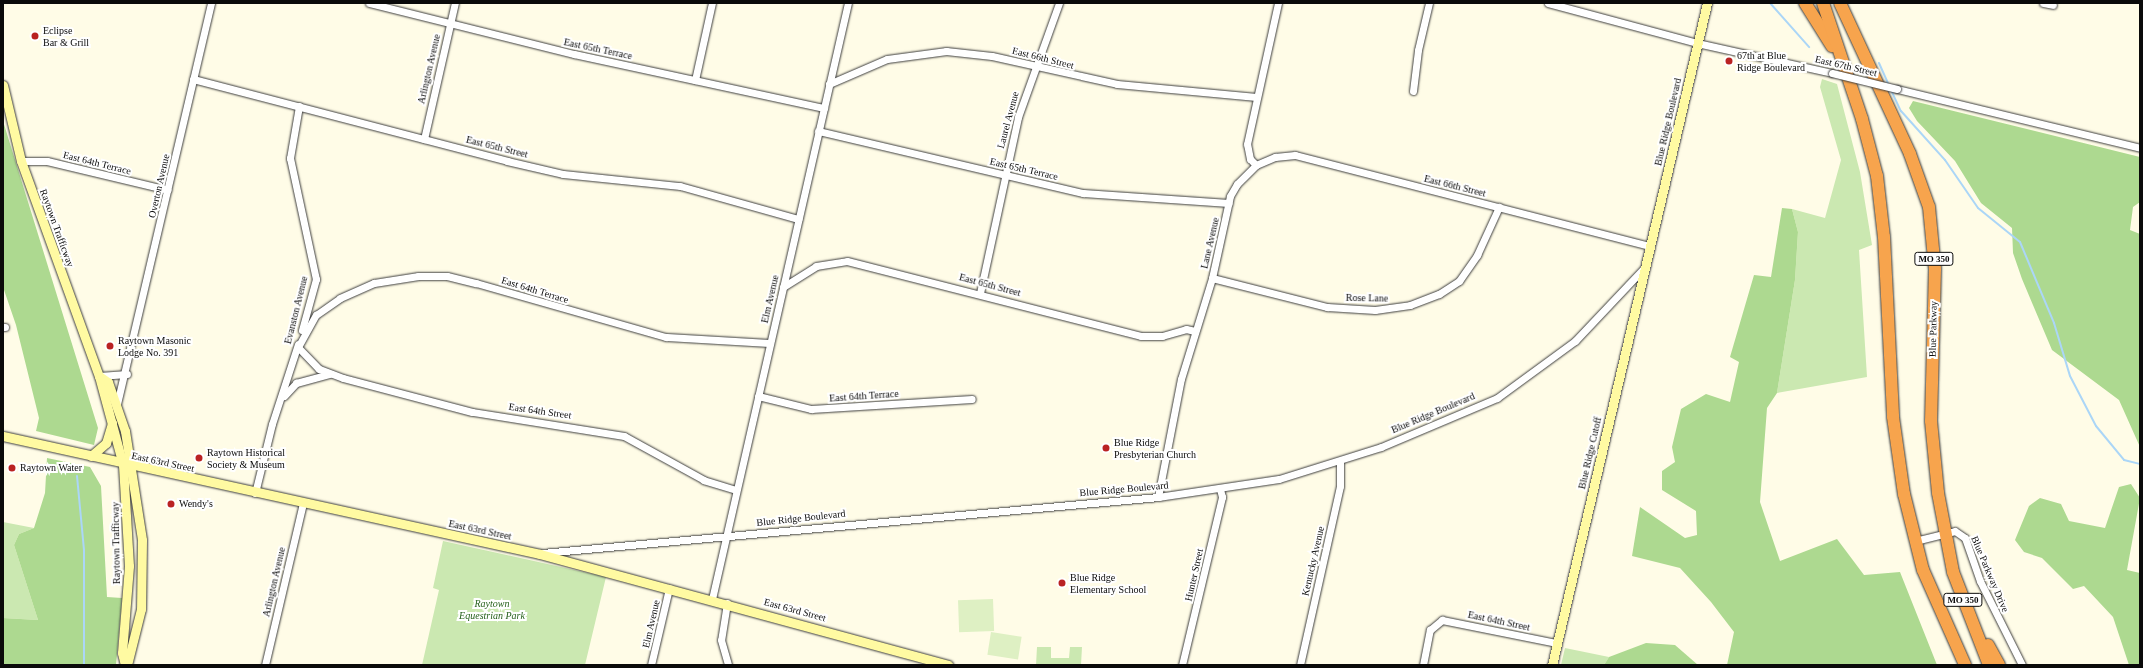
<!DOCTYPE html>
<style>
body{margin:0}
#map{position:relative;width:2143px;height:668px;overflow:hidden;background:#fffce7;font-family:"Times New Roman",serif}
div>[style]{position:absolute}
.green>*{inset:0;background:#cbe8b1}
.forest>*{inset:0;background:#add990}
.pitch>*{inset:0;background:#def0c3;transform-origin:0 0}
.stream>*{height:2px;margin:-1px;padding:0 1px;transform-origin:1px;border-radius:1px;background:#abd6f7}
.roads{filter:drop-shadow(0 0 1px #3d3d3d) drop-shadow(0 0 1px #3d3d3d)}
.street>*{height:7px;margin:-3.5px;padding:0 3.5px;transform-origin:3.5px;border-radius:3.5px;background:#fff}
.secondary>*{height:9px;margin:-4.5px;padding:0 4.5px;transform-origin:4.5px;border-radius:4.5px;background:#fffaa2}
.highway>*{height:12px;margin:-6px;padding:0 6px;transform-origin:6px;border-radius:6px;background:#f7a44d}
.bridges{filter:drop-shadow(0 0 1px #3d3d3d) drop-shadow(0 0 1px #3d3d3d)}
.street-bridge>*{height:7px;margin:-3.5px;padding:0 3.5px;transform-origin:3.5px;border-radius:3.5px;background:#fff}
.dots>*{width:11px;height:11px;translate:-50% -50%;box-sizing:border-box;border:2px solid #fff;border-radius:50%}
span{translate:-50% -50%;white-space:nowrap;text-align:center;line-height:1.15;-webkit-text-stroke:4px #fff;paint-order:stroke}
.shield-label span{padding:1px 3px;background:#fff;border:1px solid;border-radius:3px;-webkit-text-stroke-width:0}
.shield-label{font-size:9px;color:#0a0a0a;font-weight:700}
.poi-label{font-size:10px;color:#0a0a0a}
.left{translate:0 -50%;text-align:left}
.street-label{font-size:10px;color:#0a0a0a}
.park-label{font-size:10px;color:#26611b;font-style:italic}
.frame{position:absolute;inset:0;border:4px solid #0a0a0a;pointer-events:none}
</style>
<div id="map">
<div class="green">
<div style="clip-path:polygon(1822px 79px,1837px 84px,1860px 172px,1872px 245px,1859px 250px,1867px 377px,1777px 393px,1795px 280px,1798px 232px,1792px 209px,1825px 218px,1841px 160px,1820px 87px)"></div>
<div style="clip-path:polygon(3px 522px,34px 528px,19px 534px,14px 545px,38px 620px,3px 618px)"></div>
<div style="clip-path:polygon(443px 541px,606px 577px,585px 665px,422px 665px,439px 590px,433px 588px)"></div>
<div style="clip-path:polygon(1037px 647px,1051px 647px,1051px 658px,1069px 658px,1070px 647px,1082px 647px,1081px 665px,1036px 665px)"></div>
<div style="clip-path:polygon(1565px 648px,1609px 657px,1604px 665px,1561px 665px)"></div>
</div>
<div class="forest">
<div style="clip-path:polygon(1913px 101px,2140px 157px,2140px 202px,2133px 207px,2130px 230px,2140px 234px,2140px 447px,2119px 400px,2052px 350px,2022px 279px,2013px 253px,2012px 228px,1981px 203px,1955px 161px,1917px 121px,1909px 108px)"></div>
<div style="clip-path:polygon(3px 121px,98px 428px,94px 445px,36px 431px,39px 418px,16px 325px,3px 287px)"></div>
<div style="clip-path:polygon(1782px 208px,1792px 209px,1798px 232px,1795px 280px,1777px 393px,1767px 408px,1760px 502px,1780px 561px,1837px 539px,1864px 575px,1900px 572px,1937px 665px,1727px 665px,1734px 632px,1711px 602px,1680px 568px,1632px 556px,1640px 507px,1685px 538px,1697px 535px,1696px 511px,1662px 490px,1662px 471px,1675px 462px,1672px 447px,1681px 409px,1706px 394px,1730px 402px,1739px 362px,1730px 357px,1754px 275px,1771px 277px)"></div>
<div style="clip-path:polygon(47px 458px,90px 467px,101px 486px,107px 597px,122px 598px,116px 665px,3px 665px,3px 618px,38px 620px,14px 545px,19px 534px,34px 528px,45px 493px)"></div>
<div style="clip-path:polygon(2131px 484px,2140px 498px,2127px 570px,2140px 573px,2140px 665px,2129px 665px,2113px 617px,2084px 586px,2073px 589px,2042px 558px,2024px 552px,2015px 540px,2029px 506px,2040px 498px,2061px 504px,2069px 521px,2105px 528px,2119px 487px)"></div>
<div style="clip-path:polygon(1646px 643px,1675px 645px,1698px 665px,1604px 665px,1609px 657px)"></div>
</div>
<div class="pitch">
<div style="left:993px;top:599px;width:32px;height:35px;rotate:88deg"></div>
<div style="left:991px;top:632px;width:31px;height:23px;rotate:9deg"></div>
</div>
<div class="stream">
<div style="left:1770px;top:3px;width:59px;rotate:48.4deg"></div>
<div style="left:1879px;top:63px;width:24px;rotate:66deg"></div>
<div style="left:1891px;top:90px;width:23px;rotate:65deg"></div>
<div style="left:1901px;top:111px;width:66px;rotate:48.1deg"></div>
<div style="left:1945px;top:160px;width:58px;rotate:55.5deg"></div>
<div style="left:1978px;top:208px;width:54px;rotate:39deg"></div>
<div style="left:2020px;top:242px;width:88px;rotate:67.2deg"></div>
<div style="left:2054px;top:323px;width:55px;rotate:73.2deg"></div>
<div style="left:2070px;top:376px;width:56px;rotate:62.5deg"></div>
<div style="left:2096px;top:426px;width:44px;rotate:50.5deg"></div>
<div style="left:2124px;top:460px;width:16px;rotate:14deg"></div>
<div style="left:77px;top:476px;width:74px;rotate:84.6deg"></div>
<div style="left:84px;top:550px;width:115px;rotate:90deg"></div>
</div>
<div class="roads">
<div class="street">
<div style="left:369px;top:3px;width:211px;rotate:14deg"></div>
<div style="left:574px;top:54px;width:256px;rotate:12.2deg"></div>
<div style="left:1548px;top:3px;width:154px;rotate:15deg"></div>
<div style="left:1697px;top:43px;width:138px;rotate:12.5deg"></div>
<div style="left:2043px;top:3px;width:10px;rotate:11deg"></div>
<div style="left:193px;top:79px;width:325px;rotate:14.6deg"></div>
<div style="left:507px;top:161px;width:57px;rotate:13.1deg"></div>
<div style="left:563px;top:174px;width:118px;rotate:5.9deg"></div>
<div style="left:680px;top:186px;width:123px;rotate:15.6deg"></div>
<div style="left:695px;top:80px;width:79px;rotate:-77.6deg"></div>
<div style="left:829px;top:84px;width:63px;rotate:-23.3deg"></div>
<div style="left:887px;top:59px;width:60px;rotate:-7.7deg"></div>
<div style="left:946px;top:51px;width:46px;rotate:6.2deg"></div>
<div style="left:992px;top:56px;width:128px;rotate:12.6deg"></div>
<div style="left:1117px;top:84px;width:140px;rotate:5.3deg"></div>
<div style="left:1897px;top:89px;width:250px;rotate:13.6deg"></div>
<div style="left:1413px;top:91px;width:41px;rotate:-83deg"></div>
<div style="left:1418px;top:50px;width:48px;rotate:-76.8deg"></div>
<div style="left:299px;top:106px;width:53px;rotate:99.8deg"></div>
<div style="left:290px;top:158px;width:124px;rotate:77.9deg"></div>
<div style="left:316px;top:279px;width:53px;rotate:105.4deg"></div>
<div style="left:818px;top:131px;width:272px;rotate:13.2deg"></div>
<div style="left:1083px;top:193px;width:146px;rotate:3.9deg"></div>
<div style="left:424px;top:139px;width:139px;rotate:-77.2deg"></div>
<div style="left:21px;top:161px;width:26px"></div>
<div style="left:47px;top:161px;width:124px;rotate:13.5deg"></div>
<div style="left:1256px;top:165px;width:8px;rotate:-135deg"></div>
<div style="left:1250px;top:159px;width:15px;rotate:-101deg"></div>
<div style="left:1247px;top:144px;width:144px;rotate:-77.6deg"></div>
<div style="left:1212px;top:278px;width:119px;rotate:14.2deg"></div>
<div style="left:1327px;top:307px;width:48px;rotate:3.6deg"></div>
<div style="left:1375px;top:310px;width:35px;rotate:-8deg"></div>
<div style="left:1410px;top:305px;width:31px;rotate:-21deg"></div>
<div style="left:1439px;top:294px;width:24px;rotate:-33deg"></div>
<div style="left:1459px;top:281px;width:32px;rotate:-55deg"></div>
<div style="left:1477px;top:255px;width:53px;rotate:-65.4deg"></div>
<div style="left:783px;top:287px;width:39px;rotate:-32deg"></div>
<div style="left:816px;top:266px;width:31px;rotate:-9deg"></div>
<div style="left:847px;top:261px;width:303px;rotate:14.3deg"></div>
<div style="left:1141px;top:336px;width:21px"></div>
<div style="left:1162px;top:336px;width:25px;rotate:-16deg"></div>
<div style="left:1186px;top:329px;width:9px;rotate:13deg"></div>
<div style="left:980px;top:293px;width:180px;rotate:-77.8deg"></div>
<div style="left:1018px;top:117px;width:121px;rotate:-70.2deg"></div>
<div style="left:3px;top:327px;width:2px"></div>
<div style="left:99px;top:376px;width:28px;rotate:-4deg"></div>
<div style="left:284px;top:396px;width:18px;rotate:-47deg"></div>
<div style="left:296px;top:383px;width:35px;rotate:-15deg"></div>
<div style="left:758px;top:396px;width:55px;rotate:13.8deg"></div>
<div style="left:811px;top:409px;width:161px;rotate:-3.6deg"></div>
<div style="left:117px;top:404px;width:412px;rotate:-76.8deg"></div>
<div style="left:736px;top:490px;width:34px;rotate:-163deg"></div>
<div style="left:704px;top:480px;width:91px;rotate:-151.2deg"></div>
<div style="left:624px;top:436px;width:154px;rotate:-171deg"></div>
<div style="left:472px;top:412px;width:133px;rotate:-165.2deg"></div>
<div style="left:343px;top:378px;width:26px;rotate:-159deg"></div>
<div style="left:319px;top:369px;width:30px;rotate:-134deg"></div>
<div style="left:298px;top:347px;width:37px;rotate:-61deg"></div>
<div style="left:316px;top:315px;width:29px;rotate:-35deg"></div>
<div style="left:340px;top:298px;width:37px;rotate:-24deg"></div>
<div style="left:374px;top:283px;width:45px;rotate:-9deg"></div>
<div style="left:418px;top:276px;width:29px"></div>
<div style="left:447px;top:276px;width:30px;rotate:14deg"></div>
<div style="left:476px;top:283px;width:198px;rotate:15.9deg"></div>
<div style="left:666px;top:337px;width:104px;rotate:3.3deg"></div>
<div style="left:255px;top:493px;width:71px;rotate:-76.2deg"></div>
<div style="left:272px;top:424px;width:84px;rotate:-72deg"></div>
<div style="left:1158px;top:497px;width:120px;rotate:-79deg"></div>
<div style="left:1181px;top:379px;width:106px;rotate:-72.9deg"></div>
<div style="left:1212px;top:278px;width:84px;rotate:-77.6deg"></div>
<div style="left:1230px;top:196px;width:14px;rotate:-60deg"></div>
<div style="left:1237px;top:184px;width:27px;rotate:-45deg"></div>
<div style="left:1256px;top:165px;width:21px;rotate:-23deg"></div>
<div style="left:1275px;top:157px;width:20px;rotate:-6deg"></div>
<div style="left:1295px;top:155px;width:366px;rotate:14.4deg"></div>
<div style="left:1915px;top:541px;width:41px;rotate:-14deg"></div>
<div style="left:1955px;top:531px;width:12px;rotate:35deg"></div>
<div style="left:1965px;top:538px;width:46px;rotate:70.8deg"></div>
<div style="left:1980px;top:581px;width:94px;rotate:63.4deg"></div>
<div style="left:542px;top:553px;width:619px;rotate:-5.19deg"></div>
<div style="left:1158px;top:497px;width:122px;rotate:-8.5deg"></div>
<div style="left:1279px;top:479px;width:107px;rotate:-17.4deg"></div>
<div style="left:1381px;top:447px;width:126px;rotate:-22.9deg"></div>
<div style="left:1497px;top:398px;width:97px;rotate:-36.2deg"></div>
<div style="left:1575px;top:341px;width:102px;rotate:-46.6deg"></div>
<div style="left:712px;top:599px;width:611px;rotate:-77.15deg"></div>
<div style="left:727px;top:603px;width:37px;rotate:99deg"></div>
<div style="left:721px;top:640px;width:26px;rotate:74deg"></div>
<div style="left:265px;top:665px;width:166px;rotate:-76.8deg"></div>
<div style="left:651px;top:665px;width:79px;rotate:-76.8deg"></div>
<div style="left:1182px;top:665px;width:173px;rotate:-76.6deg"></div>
<div style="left:1222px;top:497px;width:8px;rotate:-104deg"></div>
<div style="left:1300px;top:665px;width:183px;rotate:-77.4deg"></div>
<div style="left:1340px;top:486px;width:24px;rotate:-90deg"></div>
<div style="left:1423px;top:665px;width:36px;rotate:-79deg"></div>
<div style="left:1430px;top:630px;width:16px;rotate:-40deg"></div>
<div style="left:1442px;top:620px;width:116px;rotate:11.4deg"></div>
</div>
<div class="secondary">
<div style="left:3px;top:85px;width:78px;rotate:76.7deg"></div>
<div style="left:21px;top:161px;width:229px;rotate:70.1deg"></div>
<div style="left:99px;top:376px;width:92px;rotate:74.9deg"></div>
<div style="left:123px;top:465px;width:101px;rotate:86.6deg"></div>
<div style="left:129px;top:566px;width:87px;rotate:94.6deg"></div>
<div style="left:122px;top:653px;width:12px;rotate:76deg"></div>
<div style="left:99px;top:376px;width:11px;rotate:34deg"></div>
<div style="left:108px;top:382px;width:52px;rotate:70.9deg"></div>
<div style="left:125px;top:431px;width:110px;rotate:81.1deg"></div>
<div style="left:142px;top:540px;width:69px;rotate:90.8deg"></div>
<div style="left:141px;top:609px;width:58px;rotate:104deg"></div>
<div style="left:3px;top:436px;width:550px;rotate:12.39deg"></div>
<div style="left:540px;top:554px;width:423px;rotate:15.2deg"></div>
<div style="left:91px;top:456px;width:20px;rotate:-41deg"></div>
<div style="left:106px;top:443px;width:21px;rotate:-73deg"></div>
<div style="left:1552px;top:665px;width:680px;rotate:-76.82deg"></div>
</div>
<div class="highway">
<div style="left:1805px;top:3px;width:51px;rotate:57.9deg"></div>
<div style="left:1823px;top:3px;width:122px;rotate:71.4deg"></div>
<div style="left:1862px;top:119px;width:59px;rotate:75.3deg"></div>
<div style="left:1877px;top:176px;width:61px;rotate:83.5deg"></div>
<div style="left:1884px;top:237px;width:180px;rotate:87.1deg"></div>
<div style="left:1893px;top:417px;width:78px;rotate:81.9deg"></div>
<div style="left:1904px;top:494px;width:78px;rotate:76deg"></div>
<div style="left:1923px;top:570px;width:104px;rotate:66.1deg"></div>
<div style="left:1840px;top:3px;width:166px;rotate:65.1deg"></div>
<div style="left:1910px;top:154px;width:56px;rotate:70.3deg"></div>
<div style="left:1929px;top:207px;width:62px;rotate:84.5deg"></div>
<div style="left:1935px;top:269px;width:152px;rotate:91.5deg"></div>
<div style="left:1931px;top:421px;width:72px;rotate:84.4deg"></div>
<div style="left:1938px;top:493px;width:80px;rotate:79.2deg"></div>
<div style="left:1953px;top:572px;width:100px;rotate:68.8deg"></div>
<div style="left:1988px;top:645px;width:23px;rotate:61deg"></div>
</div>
</div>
<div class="bridges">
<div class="street-bridge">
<div style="left:1832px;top:73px;width:67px;rotate:13.8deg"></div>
</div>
</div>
<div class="dots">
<div style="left:35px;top:36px;background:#ba2222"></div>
<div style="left:1729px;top:61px;background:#ba2222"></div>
<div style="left:110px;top:346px;background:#ba2222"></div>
<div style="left:1106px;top:448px;background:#ba2222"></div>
<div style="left:199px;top:458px;background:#ba2222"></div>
<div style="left:12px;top:468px;background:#ba2222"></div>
<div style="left:171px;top:504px;background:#ba2222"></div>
<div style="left:1062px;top:583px;background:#ba2222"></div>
</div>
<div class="shield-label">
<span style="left:1934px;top:259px">MO 350</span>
<span style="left:1963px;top:600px">MO 350</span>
</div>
<div class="poi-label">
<span class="left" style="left:43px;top:36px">Eclipse<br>Bar &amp; Grill</span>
<span class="left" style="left:1737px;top:61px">67th at Blue<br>Ridge Boulevard</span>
<span class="left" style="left:118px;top:346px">Raytown Masonic<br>Lodge No. 391</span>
<span class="left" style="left:1114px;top:448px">Blue Ridge<br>Presbyterian Church</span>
<span class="left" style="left:207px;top:458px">Raytown Historical<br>Society &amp; Museum</span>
<span class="left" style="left:20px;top:468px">Raytown Water</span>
<span class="left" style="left:179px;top:504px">Wendy's</span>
<span class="left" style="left:1070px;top:583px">Blue Ridge<br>Elementary School</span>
</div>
<div class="street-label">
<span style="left:598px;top:49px;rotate:12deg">East 65th Terrace</span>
<span style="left:1043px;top:58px;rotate:14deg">East 66th Street</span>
<span style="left:1846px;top:66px;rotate:13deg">East 67th Street</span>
<span style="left:429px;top:69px;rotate:-77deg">Arlington Avenue</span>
<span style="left:1008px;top:120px;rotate:-75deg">Laurel Avenue</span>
<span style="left:1668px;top:122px;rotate:-77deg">Blue Ridge Boulevard</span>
<span style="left:497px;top:147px;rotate:14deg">East 65th Street</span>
<span style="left:97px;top:163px;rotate:14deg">East 64th Terrace</span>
<span style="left:1024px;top:169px;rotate:13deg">East 65th Terrace</span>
<span style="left:159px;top:186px;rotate:-77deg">Overton Avenue</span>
<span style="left:1455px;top:186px;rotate:14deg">East 66th Street</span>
<span style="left:57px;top:228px;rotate:70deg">Raytown Trafficway</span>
<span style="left:1210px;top:243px;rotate:-77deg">Lane Avenue</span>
<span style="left:990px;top:285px;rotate:15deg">East 65th Street</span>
<span style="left:535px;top:290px;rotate:17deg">East 64th Terrace</span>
<span style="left:1367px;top:298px;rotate:1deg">Rose Lane</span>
<span style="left:770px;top:299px;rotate:-77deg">Elm Avenue</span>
<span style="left:296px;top:310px;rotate:-76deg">Evanston Avenue</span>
<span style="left:1933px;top:329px;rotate:-89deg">Blue Parkway</span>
<span style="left:864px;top:396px;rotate:-4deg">East 64th Terrace</span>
<span style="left:540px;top:411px;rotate:8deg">East 64th Street</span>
<span style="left:1433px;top:413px;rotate:-23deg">Blue Ridge Boulevard</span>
<span style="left:1590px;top:453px;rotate:-77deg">Blue Ridge Cutoff</span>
<span style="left:163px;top:462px;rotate:12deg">East 63rd Street</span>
<span style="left:1124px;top:489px;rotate:-5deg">Blue Ridge Boulevard</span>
<span style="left:801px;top:518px;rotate:-6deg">Blue Ridge Boulevard</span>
<span style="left:480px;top:530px;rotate:12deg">East 63rd Street</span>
<span style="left:116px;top:543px;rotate:-91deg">Raytown Trafficway</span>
<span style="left:1313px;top:561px;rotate:-77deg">Kentucky Avenue</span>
<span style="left:1990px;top:574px;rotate:67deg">Blue Parkway Drive</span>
<span style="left:1194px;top:575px;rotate:-77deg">Hunter Street</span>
<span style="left:274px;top:582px;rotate:-77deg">Arlington Avenue</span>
<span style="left:795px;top:610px;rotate:15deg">East 63rd Street</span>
<span style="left:1499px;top:621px;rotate:12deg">East 64th Street</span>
<span style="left:651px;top:624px;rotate:-77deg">Elm Avenue</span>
</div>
<div class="park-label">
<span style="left:492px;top:609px">Raytown<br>Equestrian Park</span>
</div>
<div class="frame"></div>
</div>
